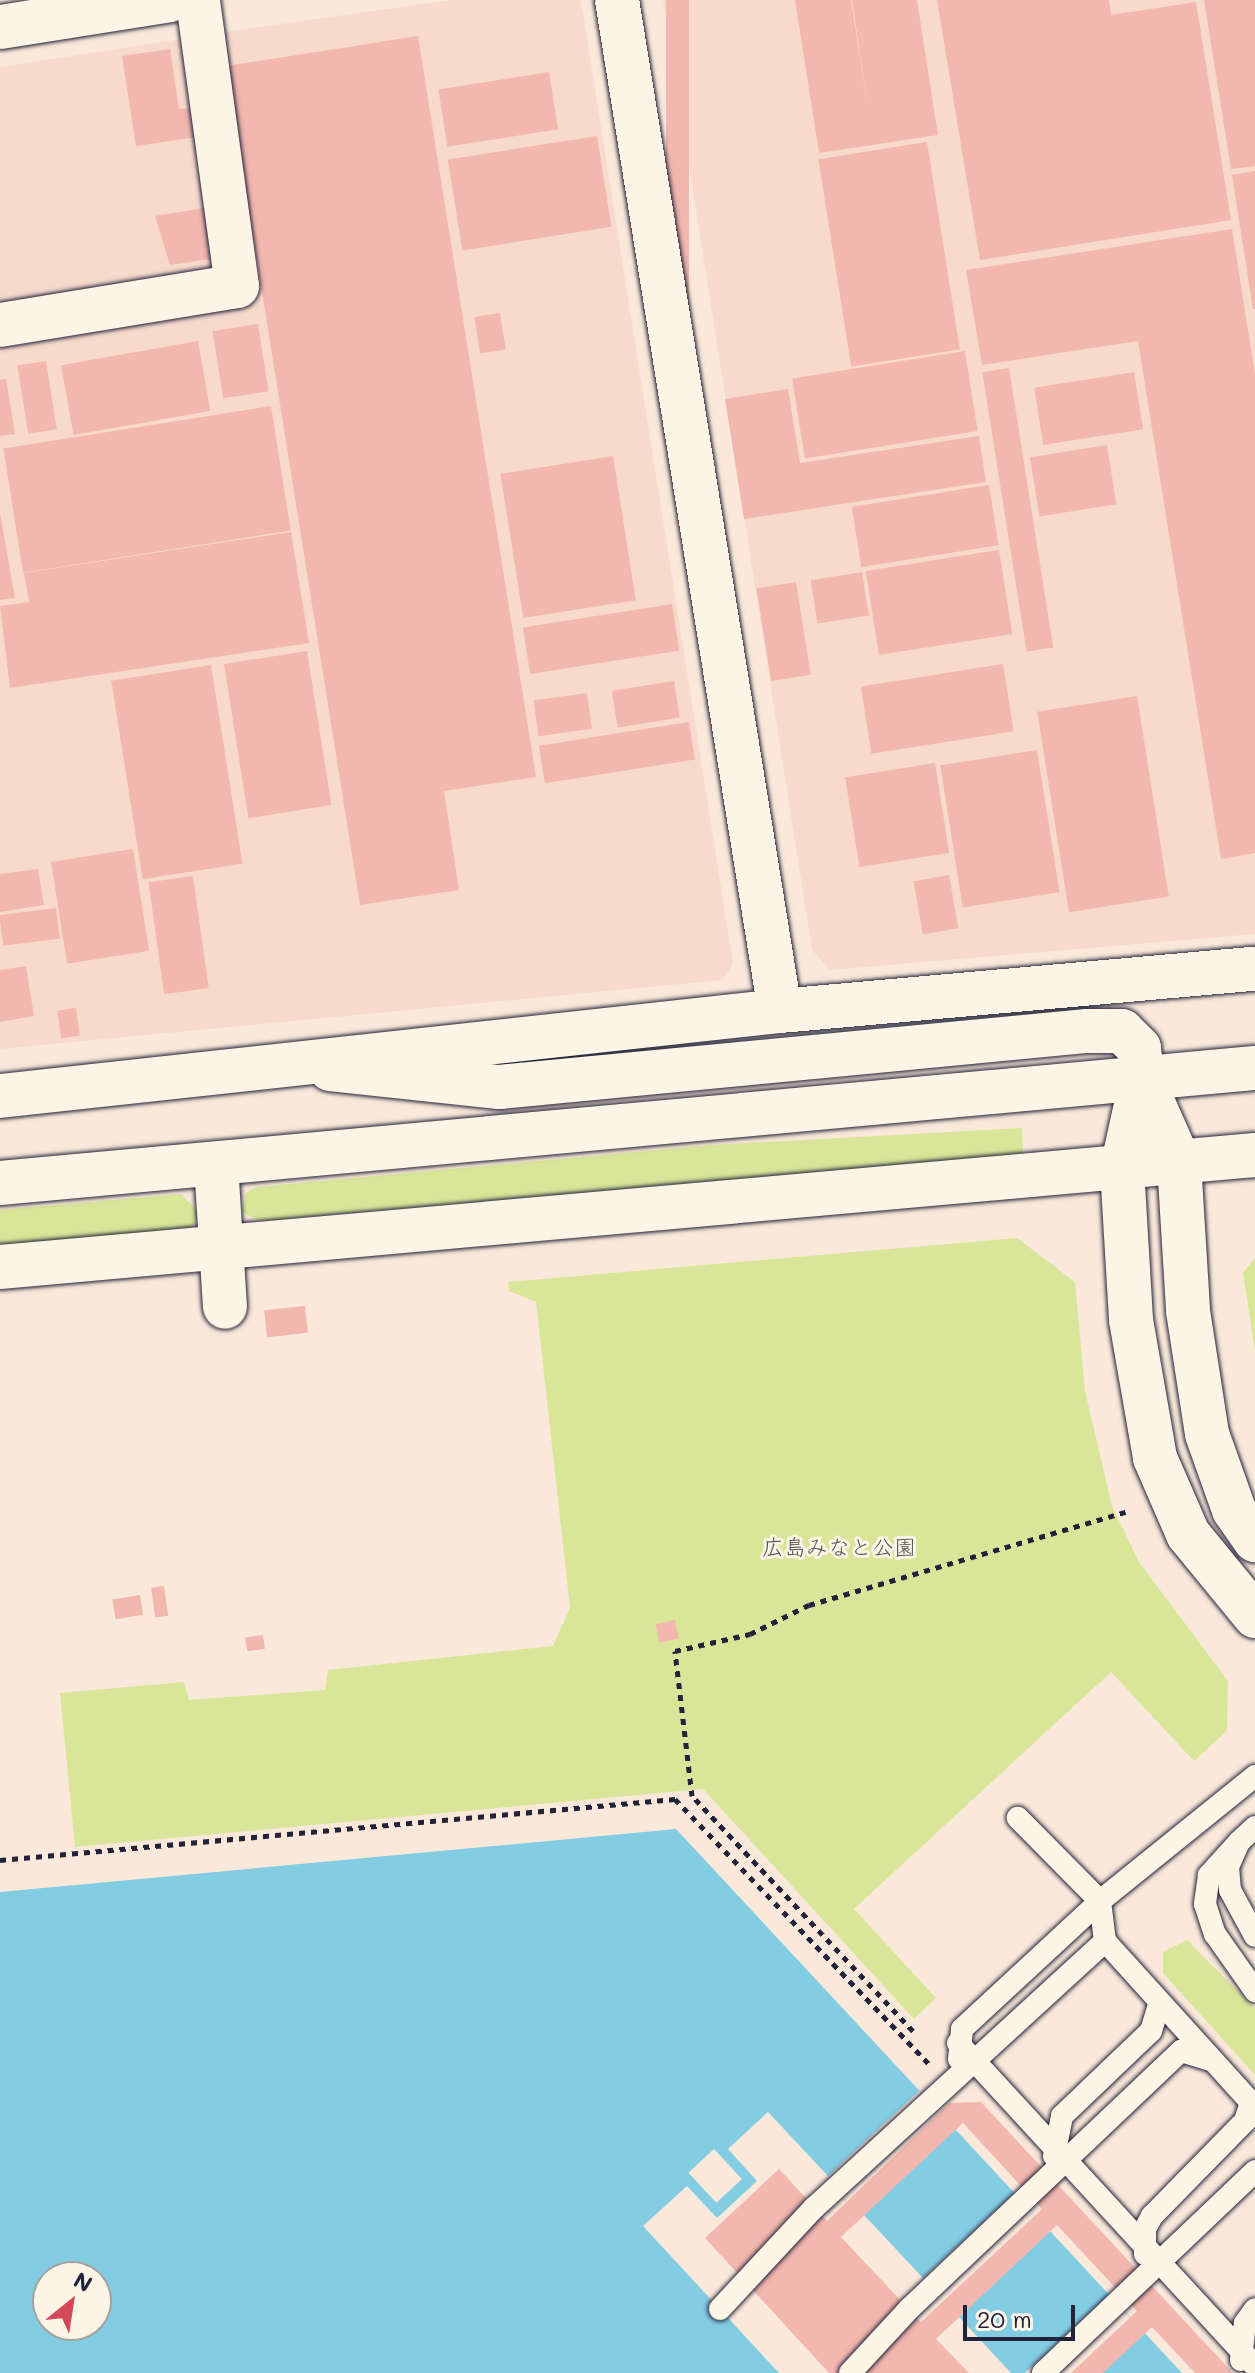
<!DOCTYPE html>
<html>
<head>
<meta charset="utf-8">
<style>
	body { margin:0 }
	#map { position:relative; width:1255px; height:2373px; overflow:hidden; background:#fae9da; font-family:Mali,"Klee One",sans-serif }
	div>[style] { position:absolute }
	.built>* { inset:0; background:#f8dacd }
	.green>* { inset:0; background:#d9e699 }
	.water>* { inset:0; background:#83cde3 }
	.pier>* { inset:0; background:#fae9da; transform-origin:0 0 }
	.building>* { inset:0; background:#f2b7ae; transform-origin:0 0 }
	.path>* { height:5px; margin-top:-2.5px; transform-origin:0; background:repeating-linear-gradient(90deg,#22223b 0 6px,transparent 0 12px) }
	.roads { filter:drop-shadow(0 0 2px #22223b) drop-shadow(0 0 2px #22223b) }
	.service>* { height:22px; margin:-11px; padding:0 11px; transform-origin:11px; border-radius:11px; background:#fcf5e5 }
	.minor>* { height:44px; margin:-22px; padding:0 22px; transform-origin:22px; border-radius:22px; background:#fcf5e5 }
	.tertiary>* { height:44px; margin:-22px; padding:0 22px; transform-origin:22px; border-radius:22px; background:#fcf5e5 }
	span { translate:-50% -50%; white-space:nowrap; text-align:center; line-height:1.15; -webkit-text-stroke:6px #fcf5e5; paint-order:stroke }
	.park-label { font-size:22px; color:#505352 }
	.north { position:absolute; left:32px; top:2261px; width:80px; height:80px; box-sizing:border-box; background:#fcf5e5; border:2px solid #a5a1a1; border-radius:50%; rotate:30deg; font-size:22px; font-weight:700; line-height:32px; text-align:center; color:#22223b }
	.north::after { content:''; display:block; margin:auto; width:28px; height:36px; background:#d1495b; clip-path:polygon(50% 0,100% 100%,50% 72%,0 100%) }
	.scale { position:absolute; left:963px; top:2305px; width:112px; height:36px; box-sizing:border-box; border:4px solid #22223b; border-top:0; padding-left:10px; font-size:24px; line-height:28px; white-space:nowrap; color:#22223b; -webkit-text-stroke:6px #fcf5e5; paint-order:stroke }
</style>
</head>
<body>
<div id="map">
	<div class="built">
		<div style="clip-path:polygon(451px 0,581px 0,733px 963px,723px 980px,0 1049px,0 339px,254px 298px,217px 33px)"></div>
		<div style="clip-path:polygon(663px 0,1255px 0,1255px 934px,830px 970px,812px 950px)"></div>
		<div style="clip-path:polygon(188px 38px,218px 254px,207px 276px,0 311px,0 67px)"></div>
	</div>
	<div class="green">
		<div style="clip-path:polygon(1022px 1128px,1023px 1154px,260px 1221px,242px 1212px,245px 1193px,257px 1187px,711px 1145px)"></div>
		<div style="clip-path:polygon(181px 1194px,200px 1213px,190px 1231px,0 1247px,0 1210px)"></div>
		<div style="clip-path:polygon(1017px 1238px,1075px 1282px,1085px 1391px,1112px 1506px,1139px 1562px,1228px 1681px,1227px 1731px,1194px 1761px,1111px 1672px,854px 1909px,936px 1998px,914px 2019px,703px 1789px,75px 1847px,60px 1693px,184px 1682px,189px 1700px,325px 1690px,328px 1670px,553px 1646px,570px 1608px,536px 1302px,509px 1291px,508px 1282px)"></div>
		<div style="clip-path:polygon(1255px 1258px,1255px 1351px,1243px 1273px)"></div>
		<div style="clip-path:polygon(1187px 1940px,1255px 2008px,1255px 2075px,1163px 1973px,1163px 1952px)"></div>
	</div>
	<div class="water">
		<div style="clip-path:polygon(evenodd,676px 1829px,1182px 2373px,0 2373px,0 1892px,676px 1829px,48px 2277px,96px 2277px,96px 2325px,48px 2325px,48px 2277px)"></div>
	</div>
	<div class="pier">
		<div style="clip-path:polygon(919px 2091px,955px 2129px,864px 2215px,923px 2278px,1014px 2193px,1050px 2231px,959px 2317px,1011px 2373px,779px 2373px,643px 2226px,687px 2186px,717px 2218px,757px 2181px,728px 2149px,768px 2112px,828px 2176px)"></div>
		<div style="left:714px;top:2149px;width:41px;height:35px;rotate:47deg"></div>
		<div style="clip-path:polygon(1108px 2295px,1145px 2333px,1102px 2373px,1025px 2373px)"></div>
	</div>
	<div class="building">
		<div style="left:666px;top:0;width:23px;height:331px"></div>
		<div style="clip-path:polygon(795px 0,851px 0,869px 116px,852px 0,917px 0,938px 135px,819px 153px)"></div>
		<div style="clip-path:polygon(937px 0,1109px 0,1111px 15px,1196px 2px,1231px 220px,980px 260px)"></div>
		<div style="clip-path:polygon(1204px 0,1255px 0,1255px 166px,1231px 169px)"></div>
		<div style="clip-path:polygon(418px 36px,536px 777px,444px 791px,459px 890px,360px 905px,226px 66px)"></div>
		<div style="clip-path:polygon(170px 49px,179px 109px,193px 108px,197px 137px,136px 146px,122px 56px)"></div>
		<div style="left:549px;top:72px;width:58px;height:112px;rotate:81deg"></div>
		<div style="left:597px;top:136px;width:92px;height:151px;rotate:81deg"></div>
		<div style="left:927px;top:142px;width:210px;height:110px;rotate:81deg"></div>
		<div style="clip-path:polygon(1255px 171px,1255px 309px,1253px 309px,1232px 175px)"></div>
		<div style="clip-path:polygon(210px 207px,218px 258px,170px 265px,155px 216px)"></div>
		<div style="clip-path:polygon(1232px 229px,1255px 374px,1255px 853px,1221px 859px,1138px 341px,982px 365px,966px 270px)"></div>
		<div style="left:500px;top:313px;width:37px;height:26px;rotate:81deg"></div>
		<div style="left:258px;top:324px;width:68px;height:46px;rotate:81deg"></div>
		<div style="left:198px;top:341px;width:71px;height:139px;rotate:80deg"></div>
		<div style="left:965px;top:351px;width:81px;height:175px;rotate:81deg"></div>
		<div style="left:46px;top:361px;width:69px;height:29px;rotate:81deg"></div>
		<div style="left:1009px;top:368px;width:283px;height:27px;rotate:81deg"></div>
		<div style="left:1134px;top:372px;width:58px;height:101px;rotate:81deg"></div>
		<div style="clip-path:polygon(6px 379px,15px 434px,0 436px,0 380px)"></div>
		<div style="clip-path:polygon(788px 389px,800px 463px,979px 436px,986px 482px,744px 519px,725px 399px)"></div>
		<div style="left:271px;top:406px;width:126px;height:271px;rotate:81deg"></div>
		<div style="left:1107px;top:445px;width:60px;height:78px;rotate:81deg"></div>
		<div style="left:613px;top:456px;width:146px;height:114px;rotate:81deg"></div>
		<div style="left:989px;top:485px;width:61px;height:139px;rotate:81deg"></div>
		<div style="clip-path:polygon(0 513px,15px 598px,0 600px)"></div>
		<div style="clip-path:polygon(291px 532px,309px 643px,10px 688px,0 606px,29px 602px,24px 573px)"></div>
		<div style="left:999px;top:550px;width:85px;height:135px;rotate:81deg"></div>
		<div style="left:862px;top:572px;width:44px;height:52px;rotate:81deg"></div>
		<div style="left:796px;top:582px;width:94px;height:40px;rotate:81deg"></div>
		<div style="left:672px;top:604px;width:47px;height:151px;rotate:81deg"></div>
		<div style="left:307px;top:651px;width:156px;height:84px;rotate:81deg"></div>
		<div style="left:1003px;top:664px;width:68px;height:144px;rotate:81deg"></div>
		<div style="left:211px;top:665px;width:201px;height:101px;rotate:81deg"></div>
		<div style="left:674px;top:681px;width:37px;height:63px;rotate:81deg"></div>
		<div style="left:587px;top:693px;width:36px;height:54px;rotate:82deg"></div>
		<div style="left:1137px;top:696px;width:203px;height:101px;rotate:81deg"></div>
		<div style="left:689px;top:722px;width:38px;height:152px;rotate:81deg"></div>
		<div style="left:1037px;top:750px;width:144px;height:98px;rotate:81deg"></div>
		<div style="left:935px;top:763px;width:91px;height:91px;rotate:81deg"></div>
		<div style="left:133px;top:849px;width:103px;height:83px;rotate:81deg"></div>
		<div style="clip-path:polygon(38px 869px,44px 905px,0 912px,0 874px)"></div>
		<div style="left:949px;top:875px;width:54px;height:36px;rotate:80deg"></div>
		<div style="left:193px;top:876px;width:113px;height:45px;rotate:82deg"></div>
		<div style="left:56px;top:908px;width:31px;height:57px;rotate:83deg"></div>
		<div style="clip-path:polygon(26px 966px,34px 1016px,0 1022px,0 970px)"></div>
		<div style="left:76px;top:1008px;width:28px;height:19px;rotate:82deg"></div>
		<div style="left:305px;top:1306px;width:27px;height:41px;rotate:84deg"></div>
		<div style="left:164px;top:1586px;width:30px;height:13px;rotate:82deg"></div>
		<div style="left:140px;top:1595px;width:20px;height:28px;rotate:81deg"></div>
		<div style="left:675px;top:1620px;width:19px;height:20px;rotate:78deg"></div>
		<div style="left:263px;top:1635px;width:14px;height:18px;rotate:82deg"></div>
		<div style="clip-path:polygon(evenodd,981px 2102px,1233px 2373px,1195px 2373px,1152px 2327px,1103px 2373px,1071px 2373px,1137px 2311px,1057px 2225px,936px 2339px,969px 2373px,829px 2373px,705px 2238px,779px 2169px,827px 2221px,949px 2103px,981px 2102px,963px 2123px,1042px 2209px,921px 2322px,841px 2237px,963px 2123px)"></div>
	</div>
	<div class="path">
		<div style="left:0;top:1860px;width:678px;rotate:-5.16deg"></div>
		<div style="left:675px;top:1799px;width:366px;rotate:46.2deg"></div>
		<div style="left:913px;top:2031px;width:323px;rotate:-133.2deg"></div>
		<div style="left:692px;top:1796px;width:146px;rotate:-96.7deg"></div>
		<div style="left:675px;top:1651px;width:77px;rotate:-12.8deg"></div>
		<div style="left:750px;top:1634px;width:66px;rotate:-26.2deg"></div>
		<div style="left:809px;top:1605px;width:330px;rotate:-16.4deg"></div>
	</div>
	<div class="roads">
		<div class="service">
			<div style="left:1255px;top:1776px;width:199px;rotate:141.1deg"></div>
			<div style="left:1100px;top:1901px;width:40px;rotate:82.9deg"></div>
			<div style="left:1105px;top:1941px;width:224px;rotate:47.9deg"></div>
			<div style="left:1255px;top:1827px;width:22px;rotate:137deg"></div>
			<div style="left:1239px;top:1842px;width:27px;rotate:114deg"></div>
			<div style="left:1228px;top:1867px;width:23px;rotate:85deg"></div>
			<div style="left:1230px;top:1890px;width:52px;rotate:61.5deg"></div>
			<div style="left:1239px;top:1842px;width:45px;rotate:132.3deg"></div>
			<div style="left:1209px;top:1875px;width:29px;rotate:98deg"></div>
			<div style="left:1205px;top:1904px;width:32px;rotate:72deg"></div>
			<div style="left:1215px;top:1934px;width:70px;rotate:54.9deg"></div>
			<div style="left:958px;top:2043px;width:439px;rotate:47.4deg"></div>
			<div style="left:959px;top:2059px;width:30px;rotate:-84deg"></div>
			<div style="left:962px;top:2029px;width:188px;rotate:-42.8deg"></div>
			<div style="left:1100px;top:1901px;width:117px;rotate:-134.7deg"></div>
			<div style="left:1054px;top:2156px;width:41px;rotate:-78.7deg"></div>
			<div style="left:1062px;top:2116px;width:123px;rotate:-43.7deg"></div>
			<div style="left:1151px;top:2031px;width:27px;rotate:-73deg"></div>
			<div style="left:1145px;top:2254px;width:25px;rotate:-90deg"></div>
			<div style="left:1145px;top:2229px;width:15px;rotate:-62deg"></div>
			<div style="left:1152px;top:2216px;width:133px;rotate:-45.6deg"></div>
			<div style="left:1245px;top:2121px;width:20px;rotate:-72deg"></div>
			<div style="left:720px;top:2309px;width:138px;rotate:-47.1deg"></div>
			<div style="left:814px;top:2208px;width:395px;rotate:-42.5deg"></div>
			<div style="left:1241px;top:2360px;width:37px;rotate:-84deg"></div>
			<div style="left:1245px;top:2323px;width:17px;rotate:-54deg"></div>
			<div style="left:850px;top:2373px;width:87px;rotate:-47.3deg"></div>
			<div style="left:909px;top:2309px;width:375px;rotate:-43.5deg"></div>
			<div style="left:1181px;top:2051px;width:31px;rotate:17deg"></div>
			<div style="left:1043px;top:2373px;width:293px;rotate:-43.6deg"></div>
		</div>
		<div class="minor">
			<div style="left:0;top:325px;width:240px;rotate:-9.3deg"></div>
			<div style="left:237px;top:286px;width:289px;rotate:-97.8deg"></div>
			<div style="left:330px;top:1069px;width:170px;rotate:6.1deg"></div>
			<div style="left:499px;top:1087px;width:591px;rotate:-5.44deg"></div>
			<div style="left:1087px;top:1031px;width:35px"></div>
			<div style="left:1122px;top:1031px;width:24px;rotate:45deg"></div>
			<div style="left:1139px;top:1048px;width:30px;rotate:84deg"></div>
			<div style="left:216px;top:1164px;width:143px;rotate:86.4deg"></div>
		</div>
		<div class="tertiary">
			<div style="left:617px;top:0;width:1024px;rotate:80.84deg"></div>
			<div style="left:0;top:27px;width:172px;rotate:-9deg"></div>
			<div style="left:1142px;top:1078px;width:92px;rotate:102.5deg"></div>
			<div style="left:1122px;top:1168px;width:152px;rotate:86.6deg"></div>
			<div style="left:1131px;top:1320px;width:140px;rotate:80.1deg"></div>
			<div style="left:1155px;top:1458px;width:83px;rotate:66.5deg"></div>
			<div style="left:1188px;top:1534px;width:106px;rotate:50.7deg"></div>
			<div style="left:1142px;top:1078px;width:92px;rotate:66.2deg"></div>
			<div style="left:1179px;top:1162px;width:149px;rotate:86.5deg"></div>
			<div style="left:1188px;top:1311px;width:124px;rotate:81.2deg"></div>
			<div style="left:1207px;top:1434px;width:81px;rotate:70.4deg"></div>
			<div style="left:1234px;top:1510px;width:37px;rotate:55deg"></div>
			<div style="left:0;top:1096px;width:785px;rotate:-6.22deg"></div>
			<div style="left:780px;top:1011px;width:477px;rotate:-5.1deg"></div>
			<div style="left:0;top:1183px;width:1260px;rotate:-5.24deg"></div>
			<div style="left:0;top:1267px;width:1260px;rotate:-5.1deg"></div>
		</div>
	</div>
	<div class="park-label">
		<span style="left:839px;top:1547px">広島みなと公園</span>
	</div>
	<div class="north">N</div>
	<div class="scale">20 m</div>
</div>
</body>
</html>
